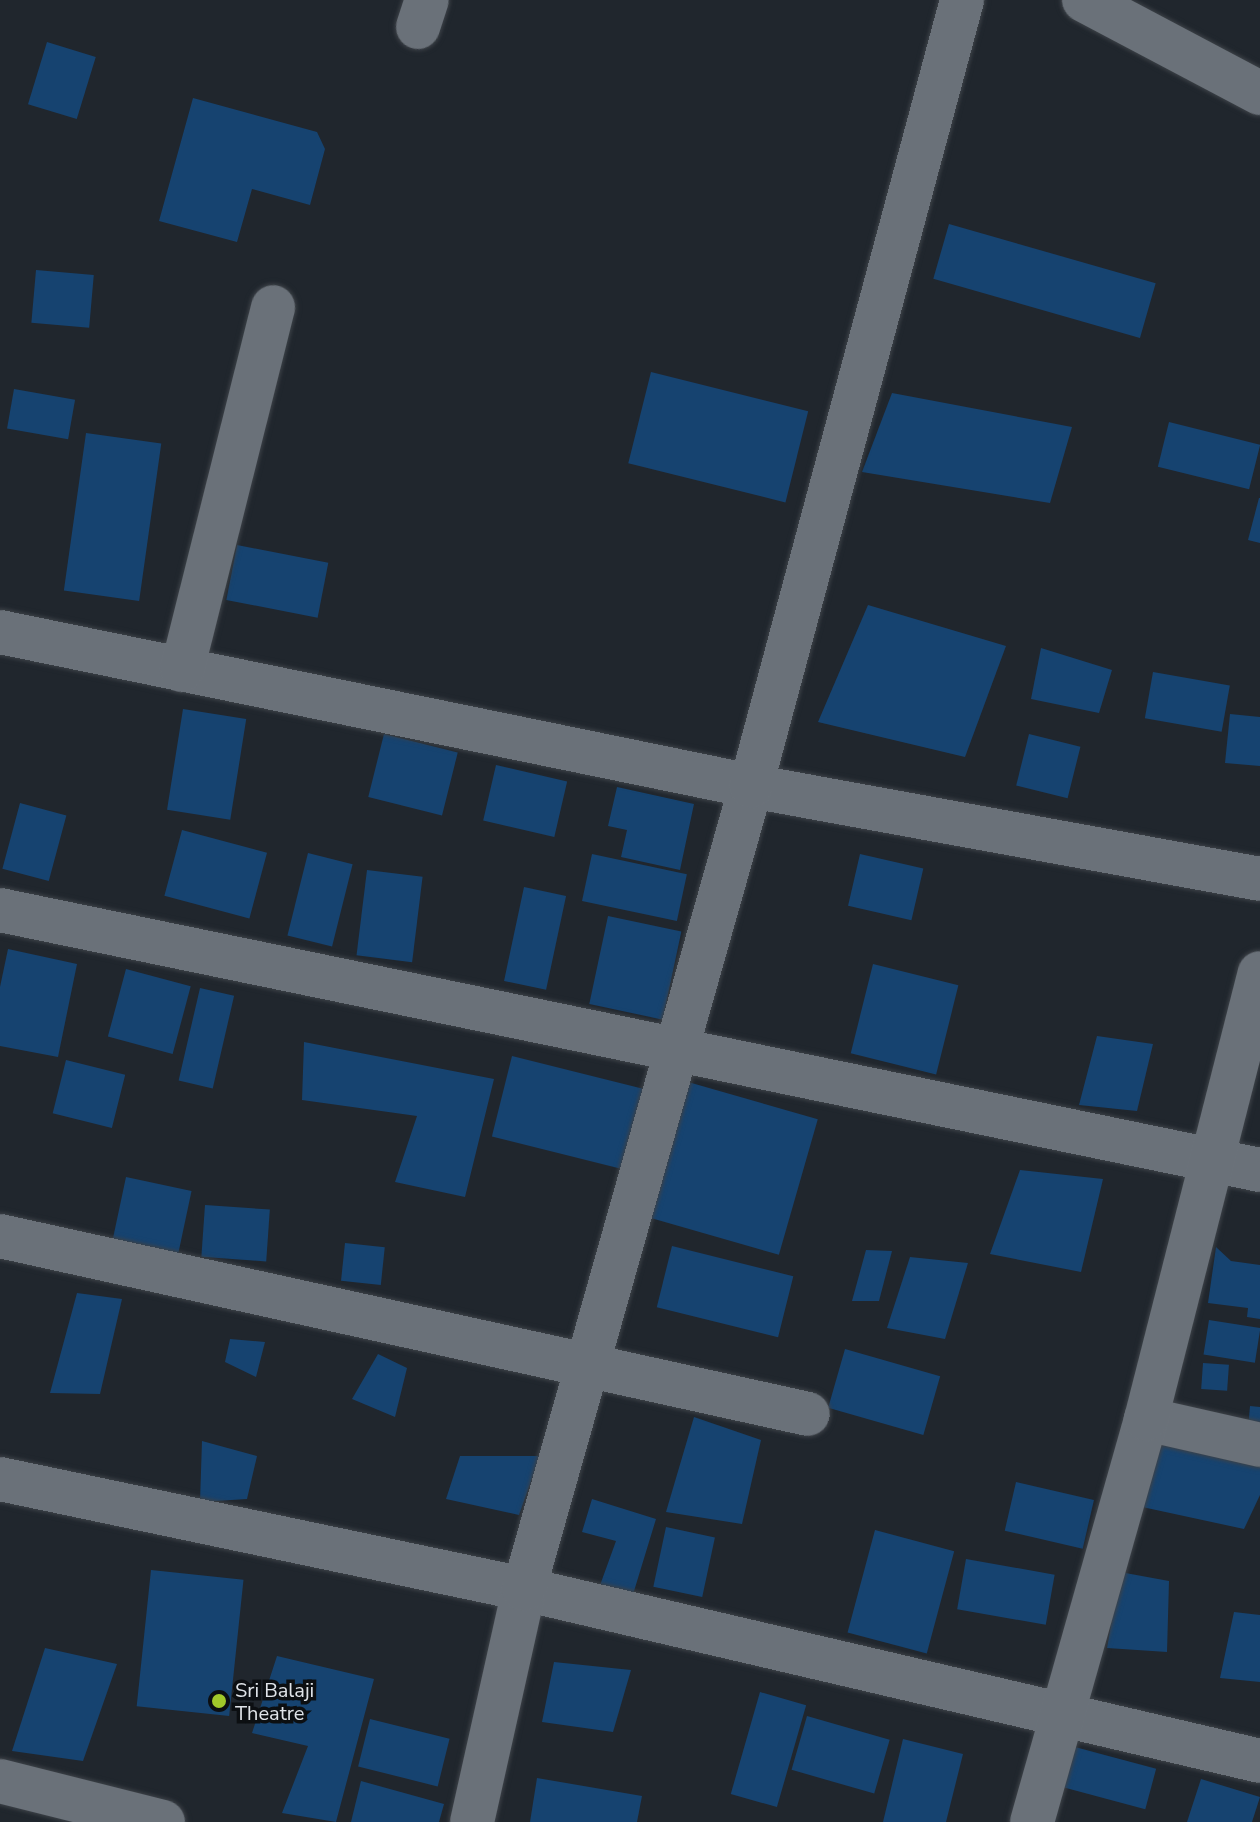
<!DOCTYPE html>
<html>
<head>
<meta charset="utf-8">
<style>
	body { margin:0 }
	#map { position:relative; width:1260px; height:1822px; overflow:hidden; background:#20262d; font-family:"Nunito Sans",sans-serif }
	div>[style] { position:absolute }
	.building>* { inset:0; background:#164370; transform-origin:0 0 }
	.roads { filter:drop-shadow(0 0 2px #3d4248) drop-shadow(0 0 2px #3d4248) }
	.minor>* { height:44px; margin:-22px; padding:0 22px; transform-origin:22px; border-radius:22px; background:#6a7179 }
	.dots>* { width:22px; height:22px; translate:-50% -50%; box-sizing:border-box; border:4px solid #0c0f12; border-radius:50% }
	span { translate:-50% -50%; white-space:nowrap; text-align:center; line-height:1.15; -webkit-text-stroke:7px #0c0f12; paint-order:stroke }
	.poi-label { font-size:20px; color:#e0e4e9 }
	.left { translate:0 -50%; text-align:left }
</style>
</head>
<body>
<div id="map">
	<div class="building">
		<div style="left:47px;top:42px;width:51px;height:65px;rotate:17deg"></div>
		<div style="clip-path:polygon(193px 98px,317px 132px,325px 149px,310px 205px,252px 189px,237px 242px,159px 221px)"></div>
		<div style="left:949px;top:224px;width:215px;height:57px;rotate:16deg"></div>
		<div style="left:36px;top:270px;width:58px;height:53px;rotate:5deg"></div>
		<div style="left:651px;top:372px;width:162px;height:94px;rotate:14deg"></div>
		<div style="left:14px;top:389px;width:62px;height:40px;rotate:10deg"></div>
		<div style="clip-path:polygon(892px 393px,1072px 427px,1050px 503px,862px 472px)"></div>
		<div style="left:1169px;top:422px;width:94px;height:46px;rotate:14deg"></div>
		<div style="left:86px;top:433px;width:76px;height:159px;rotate:8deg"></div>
		<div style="clip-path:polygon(1259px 498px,1260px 498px,1260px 543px,1248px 540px)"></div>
		<div style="left:237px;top:545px;width:93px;height:56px;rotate:11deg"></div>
		<div style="clip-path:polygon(868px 605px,1006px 646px,965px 757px,818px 722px)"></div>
		<div style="clip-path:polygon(1041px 648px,1112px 670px,1099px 713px,1031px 699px)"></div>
		<div style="left:1153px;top:672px;width:78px;height:47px;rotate:10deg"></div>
		<div style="left:183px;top:709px;width:64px;height:102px;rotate:9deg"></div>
		<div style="clip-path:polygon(1230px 714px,1260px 717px,1260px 766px,1225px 763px)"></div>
		<div style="left:384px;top:734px;width:76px;height:65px;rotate:14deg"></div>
		<div style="left:1029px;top:734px;width:53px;height:53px;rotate:14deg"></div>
		<div style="left:496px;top:765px;width:73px;height:57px;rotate:13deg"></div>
		<div style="clip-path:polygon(617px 787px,694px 804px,680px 870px,621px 857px,627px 830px,608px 826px)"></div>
		<div style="left:20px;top:803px;width:48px;height:68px;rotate:15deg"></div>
		<div style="left:182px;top:830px;width:88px;height:68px;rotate:15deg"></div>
		<div style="left:308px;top:853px;width:46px;height:85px;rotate:14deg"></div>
		<div style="left:592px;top:854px;width:97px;height:48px;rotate:12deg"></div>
		<div style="left:860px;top:854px;width:65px;height:53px;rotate:13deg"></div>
		<div style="left:367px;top:870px;width:56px;height:86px;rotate:7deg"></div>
		<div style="left:524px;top:887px;width:43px;height:96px;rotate:12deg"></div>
		<div style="left:608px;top:916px;width:75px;height:90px;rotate:12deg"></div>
		<div style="clip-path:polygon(8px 949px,77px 964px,58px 1057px,0 1046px,0 987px)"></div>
		<div style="left:873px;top:964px;width:88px;height:92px;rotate:14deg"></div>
		<div style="left:126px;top:969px;width:67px;height:70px;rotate:15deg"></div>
		<div style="left:200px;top:988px;width:35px;height:95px;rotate:13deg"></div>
		<div style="clip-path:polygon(1097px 1036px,1153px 1044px,1137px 1111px,1079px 1105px)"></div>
		<div style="clip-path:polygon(304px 1042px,494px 1079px,465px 1197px,395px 1182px,417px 1116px,302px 1100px)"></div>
		<div style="left:512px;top:1056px;width:137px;height:83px;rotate:14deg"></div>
		<div style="left:66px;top:1060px;width:61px;height:55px;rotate:14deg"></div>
		<div style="left:688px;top:1082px;width:135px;height:141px;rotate:16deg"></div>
		<div style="clip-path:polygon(1020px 1170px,1103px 1179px,1081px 1272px,990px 1254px)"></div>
		<div style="left:126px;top:1177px;width:67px;height:71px;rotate:12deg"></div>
		<div style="left:205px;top:1205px;width:65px;height:52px;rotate:4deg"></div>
		<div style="left:345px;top:1243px;width:40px;height:38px;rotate:6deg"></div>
		<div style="left:672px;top:1246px;width:125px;height:63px;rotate:14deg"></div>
		<div style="clip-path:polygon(1216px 1247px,1231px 1261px,1260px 1265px,1260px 1319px,1247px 1317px,1248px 1308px,1208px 1303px)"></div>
		<div style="clip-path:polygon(866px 1250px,892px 1251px,879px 1301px,852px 1301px)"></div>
		<div style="clip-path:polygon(910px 1257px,968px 1263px,945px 1339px,887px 1328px)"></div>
		<div style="clip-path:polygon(77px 1293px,122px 1299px,100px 1394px,50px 1393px)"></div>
		<div style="left:1209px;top:1320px;width:52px;height:35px;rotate:9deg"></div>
		<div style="clip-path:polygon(230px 1339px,265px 1342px,256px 1377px,225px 1362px)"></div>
		<div style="left:845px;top:1349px;width:99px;height:61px;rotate:16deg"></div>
		<div style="clip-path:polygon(378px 1354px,407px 1368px,395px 1417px,352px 1399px)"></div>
		<div style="left:1203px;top:1363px;width:26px;height:26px;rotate:4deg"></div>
		<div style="clip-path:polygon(1250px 1406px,1260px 1407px,1260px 1429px,1248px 1429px)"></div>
		<div style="clip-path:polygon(694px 1417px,761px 1440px,742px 1524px,666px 1512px)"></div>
		<div style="clip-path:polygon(1161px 1438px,1260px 1460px,1260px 1495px,1244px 1529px,1133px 1505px)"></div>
		<div style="clip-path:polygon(202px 1441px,257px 1456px,247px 1499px,200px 1502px)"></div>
		<div style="clip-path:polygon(460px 1456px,540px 1456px,519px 1515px,446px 1499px)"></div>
		<div style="left:1016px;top:1482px;width:80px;height:50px;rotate:13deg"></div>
		<div style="clip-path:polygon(592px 1499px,656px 1519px,631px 1601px,599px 1588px,616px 1541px,582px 1532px)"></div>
		<div style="left:666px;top:1527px;width:50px;height:61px;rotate:12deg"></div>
		<div style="left:875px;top:1530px;width:82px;height:106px;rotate:15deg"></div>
		<div style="left:966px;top:1559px;width:90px;height:51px;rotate:10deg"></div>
		<div style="left:151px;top:1570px;width:93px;height:137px;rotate:6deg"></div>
		<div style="clip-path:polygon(1120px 1572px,1169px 1581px,1167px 1652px,1107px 1648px)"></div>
		<div style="clip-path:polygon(1234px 1612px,1260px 1615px,1260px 1682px,1220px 1678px)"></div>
		<div style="clip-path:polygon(45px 1648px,117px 1664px,83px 1761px,12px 1751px)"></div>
		<div style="clip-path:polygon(277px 1656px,374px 1679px,336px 1822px,282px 1813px,308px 1746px,252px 1733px)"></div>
		<div style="clip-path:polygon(554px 1662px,631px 1670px,613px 1732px,542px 1722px)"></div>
		<div style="left:760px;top:1692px;width:48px;height:106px;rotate:16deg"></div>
		<div style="left:807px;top:1716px;width:86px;height:56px;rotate:16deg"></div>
		<div style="left:370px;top:1719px;width:82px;height:49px;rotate:14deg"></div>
		<div style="clip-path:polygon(903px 1739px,963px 1754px,946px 1822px,883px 1822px)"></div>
		<div style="left:1075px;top:1747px;width:84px;height:42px;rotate:15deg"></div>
		<div style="clip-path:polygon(537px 1778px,642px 1796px,637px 1822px,530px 1822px)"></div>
		<div style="clip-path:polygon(1201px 1779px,1260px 1797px,1252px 1822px,1187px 1822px)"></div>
		<div style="clip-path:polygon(361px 1781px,444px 1804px,439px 1822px,351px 1822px)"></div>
	</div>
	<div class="roads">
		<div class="minor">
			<div style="left:1084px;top:0;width:199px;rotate:27.9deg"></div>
			<div style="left:418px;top:27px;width:28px;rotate:-72deg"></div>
			<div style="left:0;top:632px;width:767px;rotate:11.59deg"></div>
			<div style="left:751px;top:786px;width:517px;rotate:10.35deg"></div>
			<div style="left:182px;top:670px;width:374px;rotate:-75.9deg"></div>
			<div style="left:0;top:910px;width:1287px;rotate:11.66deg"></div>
			<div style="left:0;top:1236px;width:827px;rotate:12.42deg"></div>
			<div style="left:1146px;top:1419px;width:117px;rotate:12.8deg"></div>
			<div style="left:0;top:1479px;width:535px;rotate:11.86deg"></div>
			<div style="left:524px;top:1589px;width:756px;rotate:13.15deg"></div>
			<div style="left:0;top:1781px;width:168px;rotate:14.1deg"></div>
			<div style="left:472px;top:1822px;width:239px;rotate:-77.4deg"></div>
			<div style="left:524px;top:1589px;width:834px;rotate:-74.21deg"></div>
			<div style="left:751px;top:786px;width:814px;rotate:-74.97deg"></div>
			<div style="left:1032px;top:1822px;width:419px;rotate:-74.2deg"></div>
			<div style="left:1146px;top:1419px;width:460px;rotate:-75.7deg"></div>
		</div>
	</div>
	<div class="dots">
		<div style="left:219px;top:1701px;background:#a1c92a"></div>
	</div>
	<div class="poi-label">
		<span class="left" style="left:235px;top:1702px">Sri Balaji<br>Theatre</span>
	</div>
</div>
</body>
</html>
